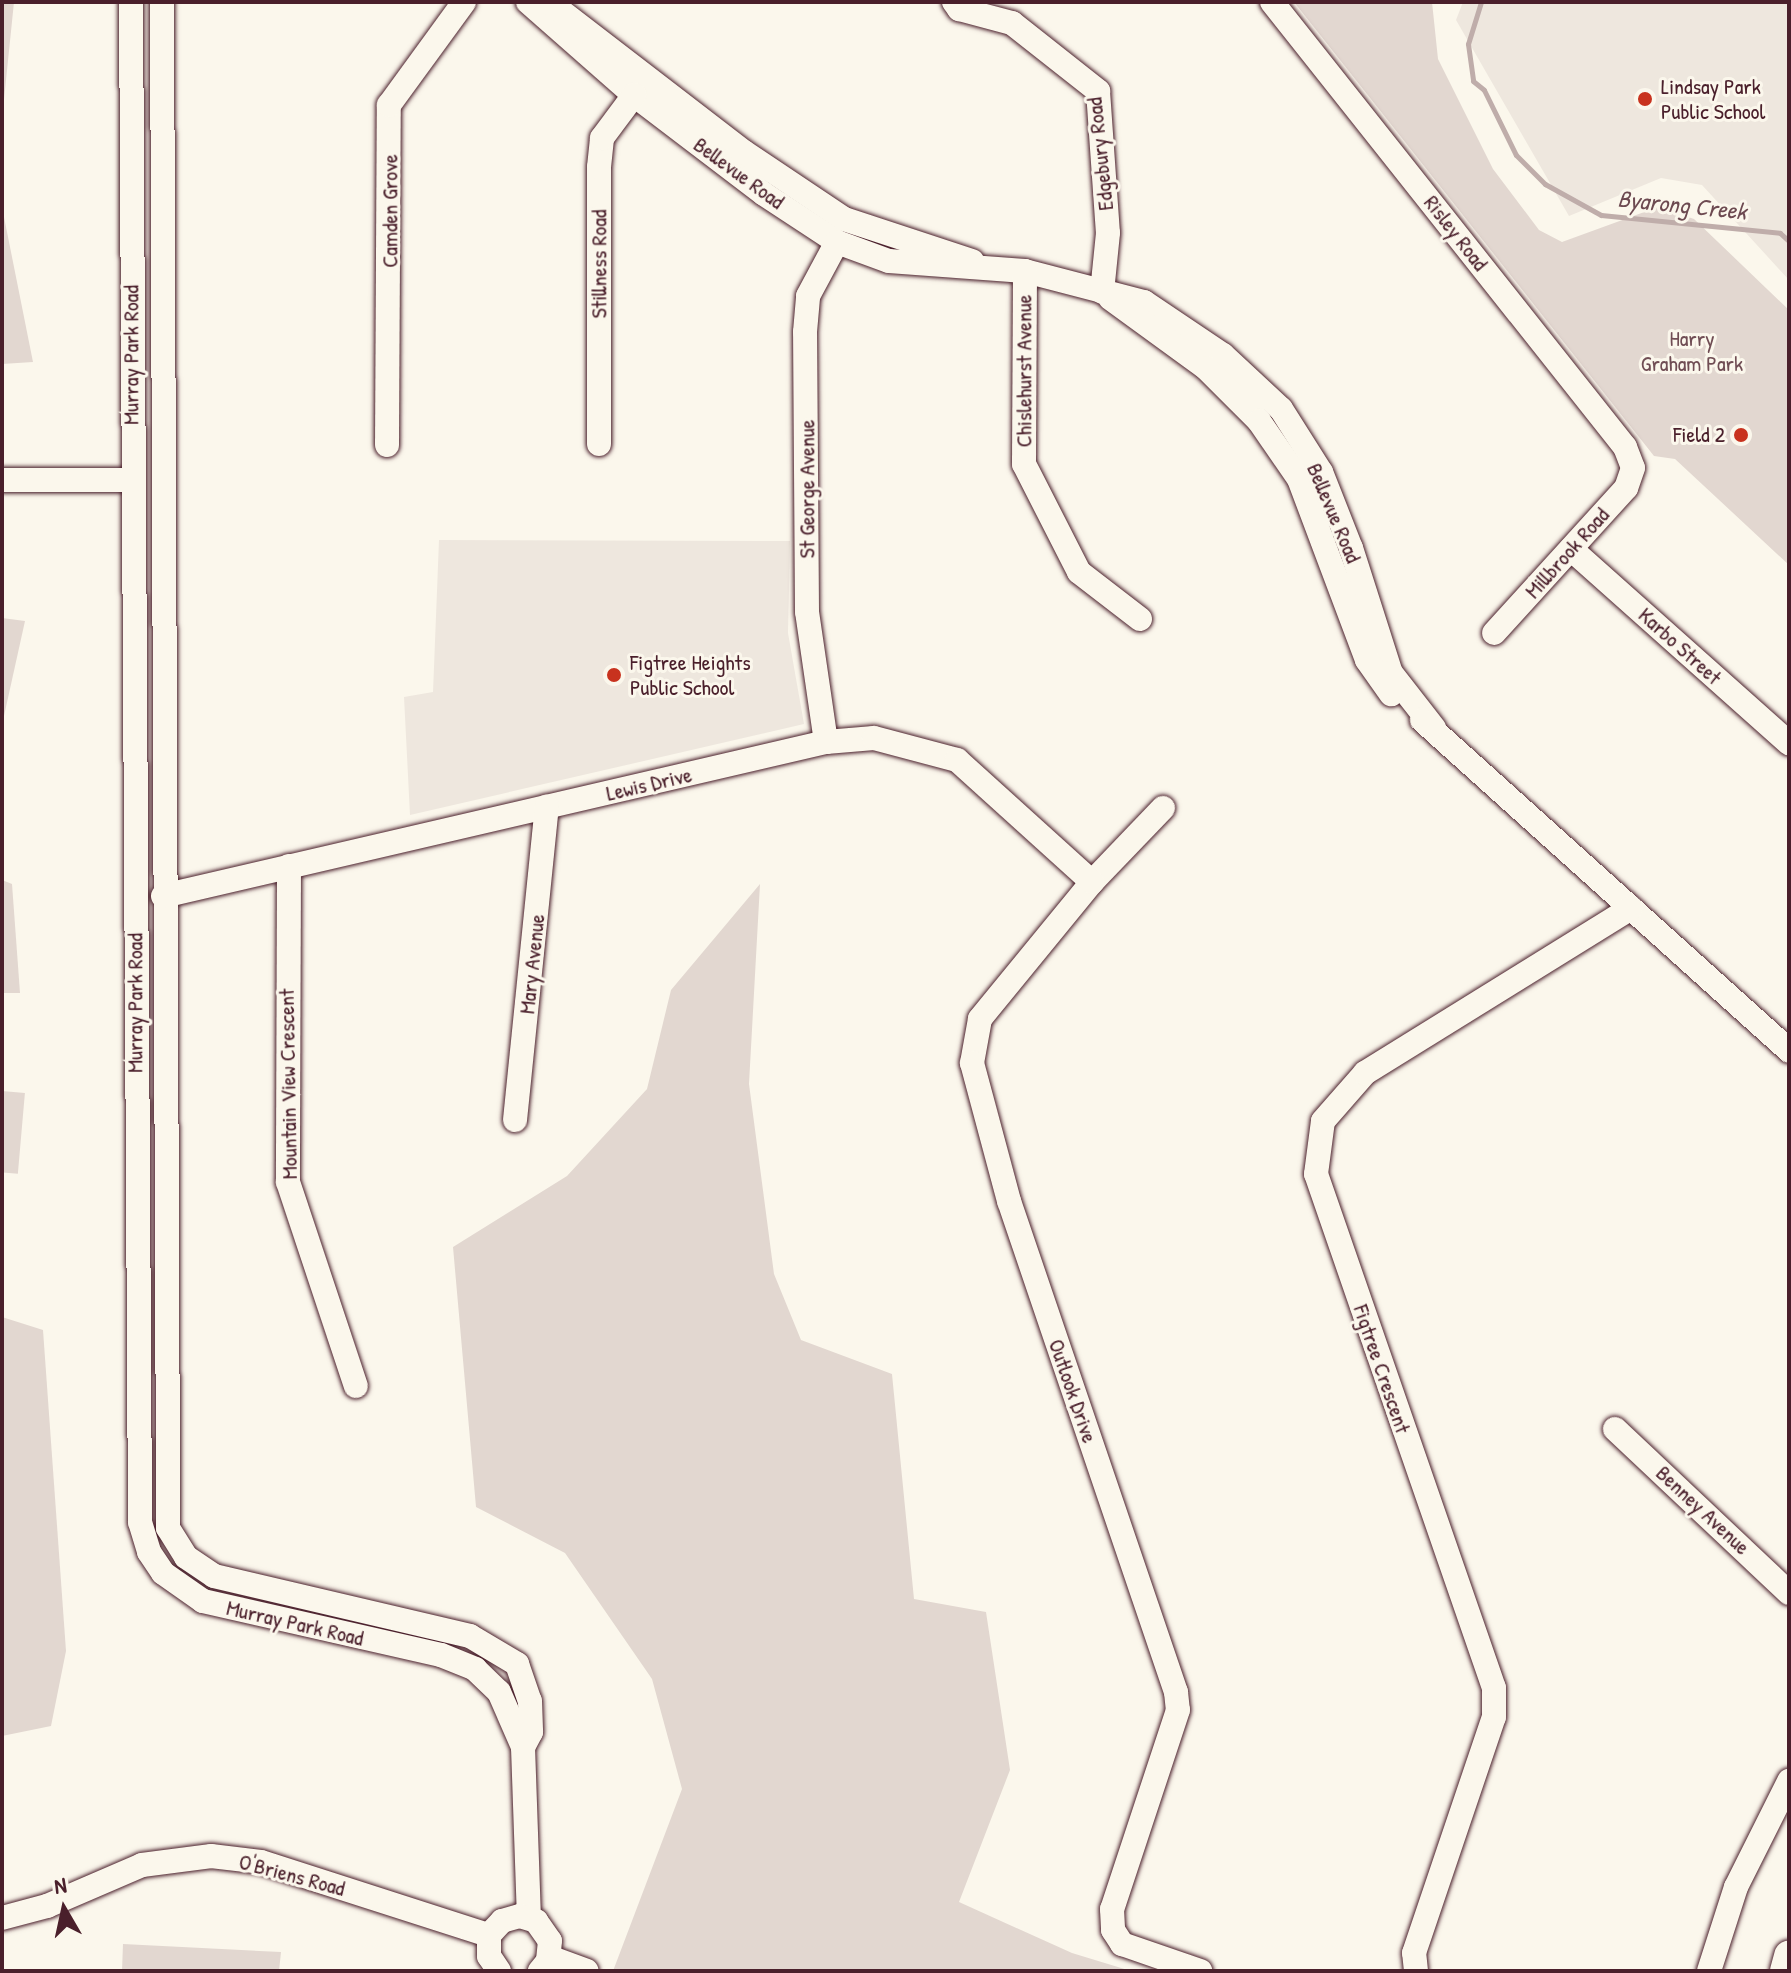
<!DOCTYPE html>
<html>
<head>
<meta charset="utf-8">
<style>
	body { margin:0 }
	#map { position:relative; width:1791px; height:1973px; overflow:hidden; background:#fbf7ec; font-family:"Patrick Hand",sans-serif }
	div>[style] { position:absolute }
	.built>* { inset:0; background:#eee7de }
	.green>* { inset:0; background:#e2d7d0; transform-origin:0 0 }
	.stream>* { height:5px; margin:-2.5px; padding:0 2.5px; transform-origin:2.5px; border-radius:2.5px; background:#bfadaa }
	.roads { filter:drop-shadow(0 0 2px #4a1f2b) drop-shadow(0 0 2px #4a1f2b) }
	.minor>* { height:24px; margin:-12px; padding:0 12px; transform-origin:12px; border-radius:12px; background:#fbf7ec }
	.major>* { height:30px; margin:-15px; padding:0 15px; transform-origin:15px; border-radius:15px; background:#fbf7ec }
	.dots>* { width:22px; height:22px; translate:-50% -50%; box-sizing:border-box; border:4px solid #fbf7ec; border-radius:50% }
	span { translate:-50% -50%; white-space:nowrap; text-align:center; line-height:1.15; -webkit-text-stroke:6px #fbf7ec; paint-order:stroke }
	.poi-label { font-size:22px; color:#4a1f2b }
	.left { translate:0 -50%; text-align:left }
	.right { translate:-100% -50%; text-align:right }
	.street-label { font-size:22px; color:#4a1f2b }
	.park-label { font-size:22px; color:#704d54 }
	.water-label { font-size:24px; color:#6d4a51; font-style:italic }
	.frame { position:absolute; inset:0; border:4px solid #4a1f2b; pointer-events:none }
	.north { position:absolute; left:24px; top:1869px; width:80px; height:80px; -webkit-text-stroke:6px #fbf7ec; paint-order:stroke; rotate:351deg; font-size:22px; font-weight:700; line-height:32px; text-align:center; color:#4a1f2b }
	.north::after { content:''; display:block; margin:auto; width:28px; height:36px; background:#4a1f2b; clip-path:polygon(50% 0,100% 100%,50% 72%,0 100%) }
</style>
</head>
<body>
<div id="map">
	<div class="built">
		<div style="clip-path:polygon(1463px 2px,1789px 2px,1789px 280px,1702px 185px,1661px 178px,1569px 216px,1456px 20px)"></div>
		<div style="clip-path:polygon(439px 540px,790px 541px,788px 633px,804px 724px,410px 815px,404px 697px,433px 692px)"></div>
	</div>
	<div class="green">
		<div style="clip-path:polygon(2px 2px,14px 2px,2px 119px)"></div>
		<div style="clip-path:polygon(1294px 2px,1432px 2px,1438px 59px,1493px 169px,1539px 230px,1562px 242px,1658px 207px,1694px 219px,1789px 310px,1789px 565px,1675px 459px,1654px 456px)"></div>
		<div style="clip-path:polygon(2px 207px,33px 362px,2px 364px)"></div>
		<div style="clip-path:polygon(2px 618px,25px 621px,2px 725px)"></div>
		<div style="clip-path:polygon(2px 880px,12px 884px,20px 993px,2px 993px)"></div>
		<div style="clip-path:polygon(760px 884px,749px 1084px,774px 1274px,801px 1340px,892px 1374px,914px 1599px,986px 1612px,1010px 1770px,959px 1902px,1072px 1953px,1131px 1971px,613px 1971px,682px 1789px,652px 1679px,565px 1553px,476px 1507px,453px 1247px,567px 1176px,647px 1089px,671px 990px)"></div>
		<div style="left:2px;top:1091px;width:23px;height:81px;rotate:5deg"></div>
		<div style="clip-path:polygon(2px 1317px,43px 1330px,66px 1651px,51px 1726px,2px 1736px)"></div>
		<div style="clip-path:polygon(123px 1944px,281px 1952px,279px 1971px,122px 1971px)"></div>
	</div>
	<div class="stream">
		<div style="left:1481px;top:2px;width:44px;rotate:107.2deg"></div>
		<div style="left:1468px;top:44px;width:37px;rotate:82deg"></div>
		<div style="left:1473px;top:81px;width:14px;rotate:39deg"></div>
		<div style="left:1484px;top:90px;width:72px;rotate:63.8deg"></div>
		<div style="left:1516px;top:155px;width:41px;rotate:45deg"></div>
		<div style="left:1545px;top:184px;width:64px;rotate:29deg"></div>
		<div style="left:1601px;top:215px;width:180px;rotate:5.7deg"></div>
		<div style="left:1780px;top:233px;width:12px;rotate:42deg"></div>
	</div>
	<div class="roads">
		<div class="minor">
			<div style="left:131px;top:2px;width:1520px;rotate:89.66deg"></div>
			<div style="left:140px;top:1522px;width:31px;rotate:73deg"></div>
			<div style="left:149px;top:1552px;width:25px;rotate:56deg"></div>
			<div style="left:163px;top:1573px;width:49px;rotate:35deg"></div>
			<div style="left:203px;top:1601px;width:244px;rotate:12.8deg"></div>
			<div style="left:441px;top:1655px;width:37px;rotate:22deg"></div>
			<div style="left:475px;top:1669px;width:33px;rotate:44deg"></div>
			<div style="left:499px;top:1692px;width:60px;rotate:66.4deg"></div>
			<div style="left:162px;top:2px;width:1526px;rotate:89.77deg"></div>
			<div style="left:168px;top:1528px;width:34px;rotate:58deg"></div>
			<div style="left:186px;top:1557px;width:34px;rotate:34deg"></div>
			<div style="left:214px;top:1576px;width:263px;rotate:13.2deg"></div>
			<div style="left:470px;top:1636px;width:55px;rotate:30.8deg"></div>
			<div style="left:517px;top:1664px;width:39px;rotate:71deg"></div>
			<div style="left:530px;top:1701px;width:31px;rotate:88deg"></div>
			<div style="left:531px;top:1732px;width:17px;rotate:118deg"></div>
			<div style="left:523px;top:1747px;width:170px;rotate:88deg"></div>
			<div style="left:528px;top:2px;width:141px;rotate:41.3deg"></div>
			<div style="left:634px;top:95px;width:163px;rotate:37.3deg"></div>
			<div style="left:764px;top:194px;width:87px;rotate:33.3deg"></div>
			<div style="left:837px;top:242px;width:55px;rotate:20.1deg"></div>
			<div style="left:889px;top:261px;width:136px;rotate:4.2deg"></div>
			<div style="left:1025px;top:271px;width:123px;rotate:14.6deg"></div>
			<div style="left:1144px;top:302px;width:95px;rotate:33.9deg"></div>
			<div style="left:1223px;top:355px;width:79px;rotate:43deg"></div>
			<div style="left:1281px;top:409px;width:75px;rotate:57.6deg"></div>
			<div style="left:1321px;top:472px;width:82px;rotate:68.5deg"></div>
			<div style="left:1351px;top:548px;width:131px;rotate:72.3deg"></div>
			<div style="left:1391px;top:673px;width:70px;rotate:52deg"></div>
			<div style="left:549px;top:2px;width:246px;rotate:37.6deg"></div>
			<div style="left:744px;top:152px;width:120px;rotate:33.8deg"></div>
			<div style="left:844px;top:219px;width:135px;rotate:18.2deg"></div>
			<div style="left:954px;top:2px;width:9px;rotate:54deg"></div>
			<div style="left:959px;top:9px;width:55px;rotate:14.8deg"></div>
			<div style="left:1012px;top:23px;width:110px;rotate:38.3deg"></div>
			<div style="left:1098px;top:91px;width:142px;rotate:86deg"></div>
			<div style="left:1108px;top:233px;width:59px;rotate:95.8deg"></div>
			<div style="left:1272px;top:2px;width:568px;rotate:51.58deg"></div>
			<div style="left:1625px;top:447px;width:22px;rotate:69deg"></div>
			<div style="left:1633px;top:468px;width:21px;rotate:109deg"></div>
			<div style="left:1626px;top:488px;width:196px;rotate:132.3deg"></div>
			<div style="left:1025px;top:271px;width:193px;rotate:90.3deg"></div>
			<div style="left:1024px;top:464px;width:121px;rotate:63deg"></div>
			<div style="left:1079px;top:572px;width:77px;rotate:37.6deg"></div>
			<div style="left:1110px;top:298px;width:119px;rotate:36.1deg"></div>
			<div style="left:1206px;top:368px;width:75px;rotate:45deg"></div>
			<div style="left:1259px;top:421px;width:70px;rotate:55.4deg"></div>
			<div style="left:1299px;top:479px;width:193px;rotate:69.4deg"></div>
			<div style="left:1367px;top:660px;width:42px;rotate:54.8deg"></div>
			<div style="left:599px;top:444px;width:277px;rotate:-90deg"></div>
			<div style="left:599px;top:167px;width:29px;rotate:-84deg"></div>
			<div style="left:602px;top:138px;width:54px;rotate:-53.3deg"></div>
			<div style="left:387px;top:445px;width:340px;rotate:-89.7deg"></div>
			<div style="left:389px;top:105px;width:127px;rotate:-53.9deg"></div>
			<div style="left:2px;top:480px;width:130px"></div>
			<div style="left:1571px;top:549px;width:292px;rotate:41.7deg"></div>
			<div style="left:1422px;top:720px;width:494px;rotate:42deg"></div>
			<div style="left:826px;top:742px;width:131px;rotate:-98.3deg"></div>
			<div style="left:807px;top:612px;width:280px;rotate:-90.4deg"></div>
			<div style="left:805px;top:332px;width:36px;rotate:-85deg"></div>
			<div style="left:808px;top:296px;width:61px;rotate:-61.8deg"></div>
			<div style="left:1163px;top:808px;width:103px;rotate:133.8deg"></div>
			<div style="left:1092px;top:882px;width:177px;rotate:129.3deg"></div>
			<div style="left:980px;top:1019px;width:45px;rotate:100.3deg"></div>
			<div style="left:972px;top:1063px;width:143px;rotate:75deg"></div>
			<div style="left:1009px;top:1201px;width:519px;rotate:71.22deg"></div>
			<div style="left:1176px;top:1692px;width:18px;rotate:84deg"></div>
			<div style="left:1178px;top:1710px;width:210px;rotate:108.3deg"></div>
			<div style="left:1112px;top:1909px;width:21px;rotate:87deg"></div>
			<div style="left:1113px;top:1930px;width:17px;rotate:57deg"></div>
			<div style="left:1122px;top:1944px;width:83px;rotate:19.1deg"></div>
			<div style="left:289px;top:866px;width:316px;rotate:90.2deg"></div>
			<div style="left:288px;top:1182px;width:215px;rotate:71.6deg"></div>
			<div style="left:163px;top:896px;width:681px;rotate:-13.08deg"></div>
			<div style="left:826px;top:742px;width:48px;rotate:-4.8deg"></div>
			<div style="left:874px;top:738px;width:86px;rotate:14.8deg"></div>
			<div style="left:957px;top:760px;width:182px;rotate:42.1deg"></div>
			<div style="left:515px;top:1120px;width:315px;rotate:-84.2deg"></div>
			<div style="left:1615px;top:1429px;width:239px;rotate:43.3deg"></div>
			<div style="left:2px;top:1918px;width:47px;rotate:-14.9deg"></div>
			<div style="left:47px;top:1906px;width:103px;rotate:-23.3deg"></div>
			<div style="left:142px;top:1865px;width:70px;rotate:-7.4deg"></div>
			<div style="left:211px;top:1856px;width:50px;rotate:6.8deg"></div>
			<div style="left:261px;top:1862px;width:239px;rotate:17.8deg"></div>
			<div style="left:549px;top:1957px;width:40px;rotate:20.2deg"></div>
			<div style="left:499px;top:1971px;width:18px;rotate:-124deg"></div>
			<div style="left:489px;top:1956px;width:21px;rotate:-90deg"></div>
			<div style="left:489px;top:1935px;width:19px;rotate:-47deg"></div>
			<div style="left:502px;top:1921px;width:19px;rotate:-16deg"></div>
			<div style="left:520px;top:1916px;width:17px;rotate:17deg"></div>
			<div style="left:536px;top:1921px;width:24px;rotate:55deg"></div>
			<div style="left:550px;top:1941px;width:20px;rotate:96deg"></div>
			<div style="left:548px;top:1961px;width:13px;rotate:129deg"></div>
			<div style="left:1416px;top:1971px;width:18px;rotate:-96deg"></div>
			<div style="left:1414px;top:1953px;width:249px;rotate:-71.3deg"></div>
			<div style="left:1494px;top:1717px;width:29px;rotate:-90deg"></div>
			<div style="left:1494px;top:1688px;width:544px;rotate:-109.1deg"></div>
			<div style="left:1316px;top:1174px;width:53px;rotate:-82.5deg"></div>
			<div style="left:1323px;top:1121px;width:64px;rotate:-48.8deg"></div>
			<div style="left:1365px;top:1073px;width:313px;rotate:-31.8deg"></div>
			<div style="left:1709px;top:1971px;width:88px;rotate:-72.2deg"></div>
			<div style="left:1736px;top:1887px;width:119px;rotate:-63.4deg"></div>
		</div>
		<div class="major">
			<div style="left:1785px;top:1971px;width:16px;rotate:-75deg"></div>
		</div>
	</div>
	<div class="dots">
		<div style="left:1645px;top:99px;background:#c8321e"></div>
		<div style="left:1741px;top:435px;background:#c8321e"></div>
		<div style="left:614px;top:675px;background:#c8321e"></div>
	</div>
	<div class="poi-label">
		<span class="left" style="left:1661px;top:99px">Lindsay Park<br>Public School</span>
		<span class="right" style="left:1725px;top:435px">Field 2</span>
		<span class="left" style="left:630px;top:675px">Figtree Heights<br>Public School</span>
	</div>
	<div class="street-label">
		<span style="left:1100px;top:154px;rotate:-96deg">Edgebury Road</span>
		<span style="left:739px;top:173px;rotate:36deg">Bellevue Road</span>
		<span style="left:390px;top:211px;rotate:-90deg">Camden Grove</span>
		<span style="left:1456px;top:233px;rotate:52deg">Risley Road</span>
		<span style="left:599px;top:264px;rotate:-90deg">Stillness Road</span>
		<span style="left:131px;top:355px;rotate:-90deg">Murray Park Road</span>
		<span style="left:1024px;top:371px;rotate:-90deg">Chislehurst Avenue</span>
		<span style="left:807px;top:489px;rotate:-90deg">St George Avenue</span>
		<span style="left:1334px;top:513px;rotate:67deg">Bellevue Road</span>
		<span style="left:1567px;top:553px;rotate:-48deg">Millbrook Road</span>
		<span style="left:1680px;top:646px;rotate:42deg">Karbo Street</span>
		<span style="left:649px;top:784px;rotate:-13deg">Lewis Drive</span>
		<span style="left:532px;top:964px;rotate:-84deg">Mary Avenue</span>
		<span style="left:135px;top:1003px;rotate:-90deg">Murray Park Road</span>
		<span style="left:288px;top:1084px;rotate:-91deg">Mountain View Crescent</span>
		<span style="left:1382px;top:1369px;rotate:71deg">Figtree Crescent</span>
		<span style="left:1073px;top:1391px;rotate:71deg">Outlook Drive</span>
		<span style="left:1703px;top:1510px;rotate:43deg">Benney Avenue</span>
		<span style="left:295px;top:1623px;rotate:13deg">Murray Park Road</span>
		<span style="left:292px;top:1875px;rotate:15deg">O'Briens Road</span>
	</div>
	<div class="park-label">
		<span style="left:1692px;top:351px">Harry<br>Graham Park</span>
	</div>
	<div class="water-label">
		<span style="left:1682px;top:205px;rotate:6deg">Byarong Creek</span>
	</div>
	<div class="frame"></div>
	<div class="north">N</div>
</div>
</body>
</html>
